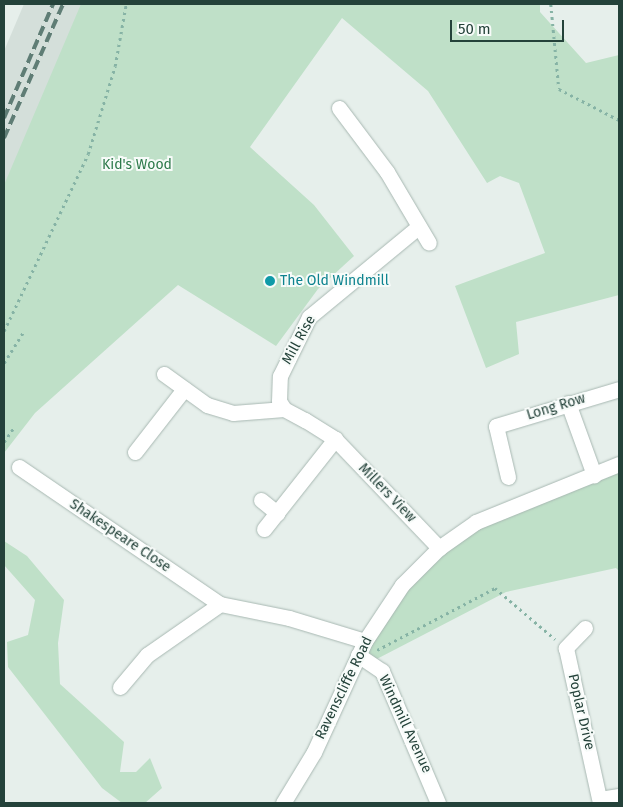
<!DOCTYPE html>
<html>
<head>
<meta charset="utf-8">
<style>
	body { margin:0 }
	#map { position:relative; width:623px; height:807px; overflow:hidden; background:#e6efeb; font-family:"Fira Sans",sans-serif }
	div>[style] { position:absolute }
	.built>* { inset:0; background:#d4dfda }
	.green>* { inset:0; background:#bfe0c8 }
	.path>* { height:2.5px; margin-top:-1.25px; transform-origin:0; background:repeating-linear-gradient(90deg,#86b3a5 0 2.5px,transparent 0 6.5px) }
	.roads { filter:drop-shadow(0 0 1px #a8b8b2) drop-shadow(0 0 1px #a8b8b2) }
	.minor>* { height:15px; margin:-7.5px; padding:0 7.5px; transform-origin:7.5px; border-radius:7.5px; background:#fff }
	.rail>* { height:4px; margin-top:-2px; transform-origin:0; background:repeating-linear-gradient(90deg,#5f7d75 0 10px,transparent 0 15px) }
	.dots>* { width:14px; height:14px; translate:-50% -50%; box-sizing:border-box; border:2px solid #f7fbf9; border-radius:50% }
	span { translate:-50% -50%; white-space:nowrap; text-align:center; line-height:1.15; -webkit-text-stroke:4px #f7fbf9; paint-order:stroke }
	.park-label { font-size:14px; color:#2d7a4b }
	.culture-label { font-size:14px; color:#0d838f }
	.left { translate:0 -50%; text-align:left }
	.street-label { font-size:14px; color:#24423a }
	.frame { position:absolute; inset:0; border:5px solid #24423a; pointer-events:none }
	.scale { position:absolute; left:450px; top:20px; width:114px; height:22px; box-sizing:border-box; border:2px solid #24423a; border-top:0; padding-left:6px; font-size:15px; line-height:18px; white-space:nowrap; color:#24423a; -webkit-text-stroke:4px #f7fbf9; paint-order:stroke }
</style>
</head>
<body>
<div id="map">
	<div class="built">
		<div style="clip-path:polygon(24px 4px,115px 4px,4px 288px,4px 51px)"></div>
	</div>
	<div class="green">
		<div style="clip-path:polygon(81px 4px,540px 4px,540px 12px,586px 63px,619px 55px,619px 295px,516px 322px,519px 354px,486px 368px,455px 286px,545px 253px,519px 183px,500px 176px,487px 183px,428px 91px,342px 18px,250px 147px,314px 205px,354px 256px,318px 289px,276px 346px,178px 285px,35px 413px,4px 453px,4px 185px)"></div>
		<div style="clip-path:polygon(619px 464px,619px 571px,616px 568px,506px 592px,369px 663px,358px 655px,402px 585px,476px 522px)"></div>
		<div style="clip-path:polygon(4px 541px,27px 556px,64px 600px,58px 643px,60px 684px,124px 742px,120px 772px,136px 772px,150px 758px,162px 788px,145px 803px,122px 803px,102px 788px,8px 667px,7px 642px,28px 635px,35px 600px,4px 565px)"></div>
	</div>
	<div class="path">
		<div style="left:551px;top:4px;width:85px;rotate:84.6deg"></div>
		<div style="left:559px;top:89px;width:68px;rotate:27.3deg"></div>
		<div style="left:4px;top:331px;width:196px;rotate:-64.6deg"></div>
		<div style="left:88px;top:154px;width:92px;rotate:-72.9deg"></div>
		<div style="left:115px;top:66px;width:63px;rotate:-79.9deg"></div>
		<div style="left:4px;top:363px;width:36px;rotate:-58deg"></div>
		<div style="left:4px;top:442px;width:18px;rotate:-56deg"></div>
		<div style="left:377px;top:650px;width:133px;rotate:-27.7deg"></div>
		<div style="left:495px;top:588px;width:79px;rotate:40.4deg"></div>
	</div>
	<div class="roads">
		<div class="minor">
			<div style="left:339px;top:108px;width:80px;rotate:53.1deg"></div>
			<div style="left:387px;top:172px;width:82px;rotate:59.4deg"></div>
			<div style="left:164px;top:374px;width:53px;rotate:35.8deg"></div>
			<div style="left:207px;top:405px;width:27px;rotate:17deg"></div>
			<div style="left:233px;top:413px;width:51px;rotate:-4.5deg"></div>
			<div style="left:284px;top:409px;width:24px;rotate:28deg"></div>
			<div style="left:305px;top:420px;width:36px;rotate:32deg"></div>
			<div style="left:335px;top:439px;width:151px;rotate:46.3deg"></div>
			<div style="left:568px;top:403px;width:77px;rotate:70.1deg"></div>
			<div style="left:284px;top:409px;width:9px;rotate:-122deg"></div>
			<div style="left:279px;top:401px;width:25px;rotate:-88deg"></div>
			<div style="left:280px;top:376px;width:66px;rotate:-63.8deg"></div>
			<div style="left:309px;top:317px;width:141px;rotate:-39.5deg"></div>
			<div style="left:135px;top:452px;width:80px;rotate:-52.1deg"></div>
			<div style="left:19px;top:467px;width:243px;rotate:34.3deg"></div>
			<div style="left:220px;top:604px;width:70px;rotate:11.5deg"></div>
			<div style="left:289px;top:618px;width:79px;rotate:16.8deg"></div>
			<div style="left:508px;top:477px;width:52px;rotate:-103.2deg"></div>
			<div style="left:496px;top:426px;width:128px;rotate:-16.7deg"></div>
			<div style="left:261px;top:500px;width:21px;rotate:39deg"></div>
			<div style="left:264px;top:529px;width:115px;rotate:-51.7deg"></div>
			<div style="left:585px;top:628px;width:28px;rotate:134deg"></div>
			<div style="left:566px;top:648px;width:159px;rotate:77.6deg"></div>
			<div style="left:358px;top:655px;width:29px;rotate:34deg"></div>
			<div style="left:382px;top:671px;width:143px;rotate:67deg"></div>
			<div style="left:120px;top:687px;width:42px;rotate:-49.8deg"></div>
			<div style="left:147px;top:655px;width:89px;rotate:-34.9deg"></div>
			<div style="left:600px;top:799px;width:19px;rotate:-9deg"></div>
			<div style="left:283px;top:803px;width:60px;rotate:-58.7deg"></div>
			<div style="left:314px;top:752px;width:122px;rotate:-65.3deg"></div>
			<div style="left:365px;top:641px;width:67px;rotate:-56.5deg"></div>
			<div style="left:402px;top:585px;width:52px;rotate:-45deg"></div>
			<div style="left:439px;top:548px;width:45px;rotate:-35.1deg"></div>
			<div style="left:476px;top:522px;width:154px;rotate:-22.1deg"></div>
		</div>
	</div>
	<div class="rail">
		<div style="left:4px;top:118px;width:124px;rotate:-66.7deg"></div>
		<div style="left:4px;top:138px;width:146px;rotate:-66.2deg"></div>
	</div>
	<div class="dots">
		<div style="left:270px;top:281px;background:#0f9aa8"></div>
	</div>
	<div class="park-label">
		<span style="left:137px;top:165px">Kid's Wood</span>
	</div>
	<div class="culture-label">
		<span class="left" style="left:280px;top:281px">The Old Windmill</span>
	</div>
	<div class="street-label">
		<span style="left:299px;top:340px;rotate:-61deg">Mill Rise</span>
		<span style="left:556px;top:407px;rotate:-17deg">Long Row</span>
		<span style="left:387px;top:493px;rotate:46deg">Millers View</span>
		<span style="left:120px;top:536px;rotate:34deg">Shakespeare Close</span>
		<span style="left:344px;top:688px;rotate:-64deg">Ravenscliffe Road</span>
		<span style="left:581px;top:712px;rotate:77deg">Poplar Drive</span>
		<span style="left:405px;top:724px;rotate:65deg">Windmill Avenue</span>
	</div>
	<div class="frame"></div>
	<div class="scale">50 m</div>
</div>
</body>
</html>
